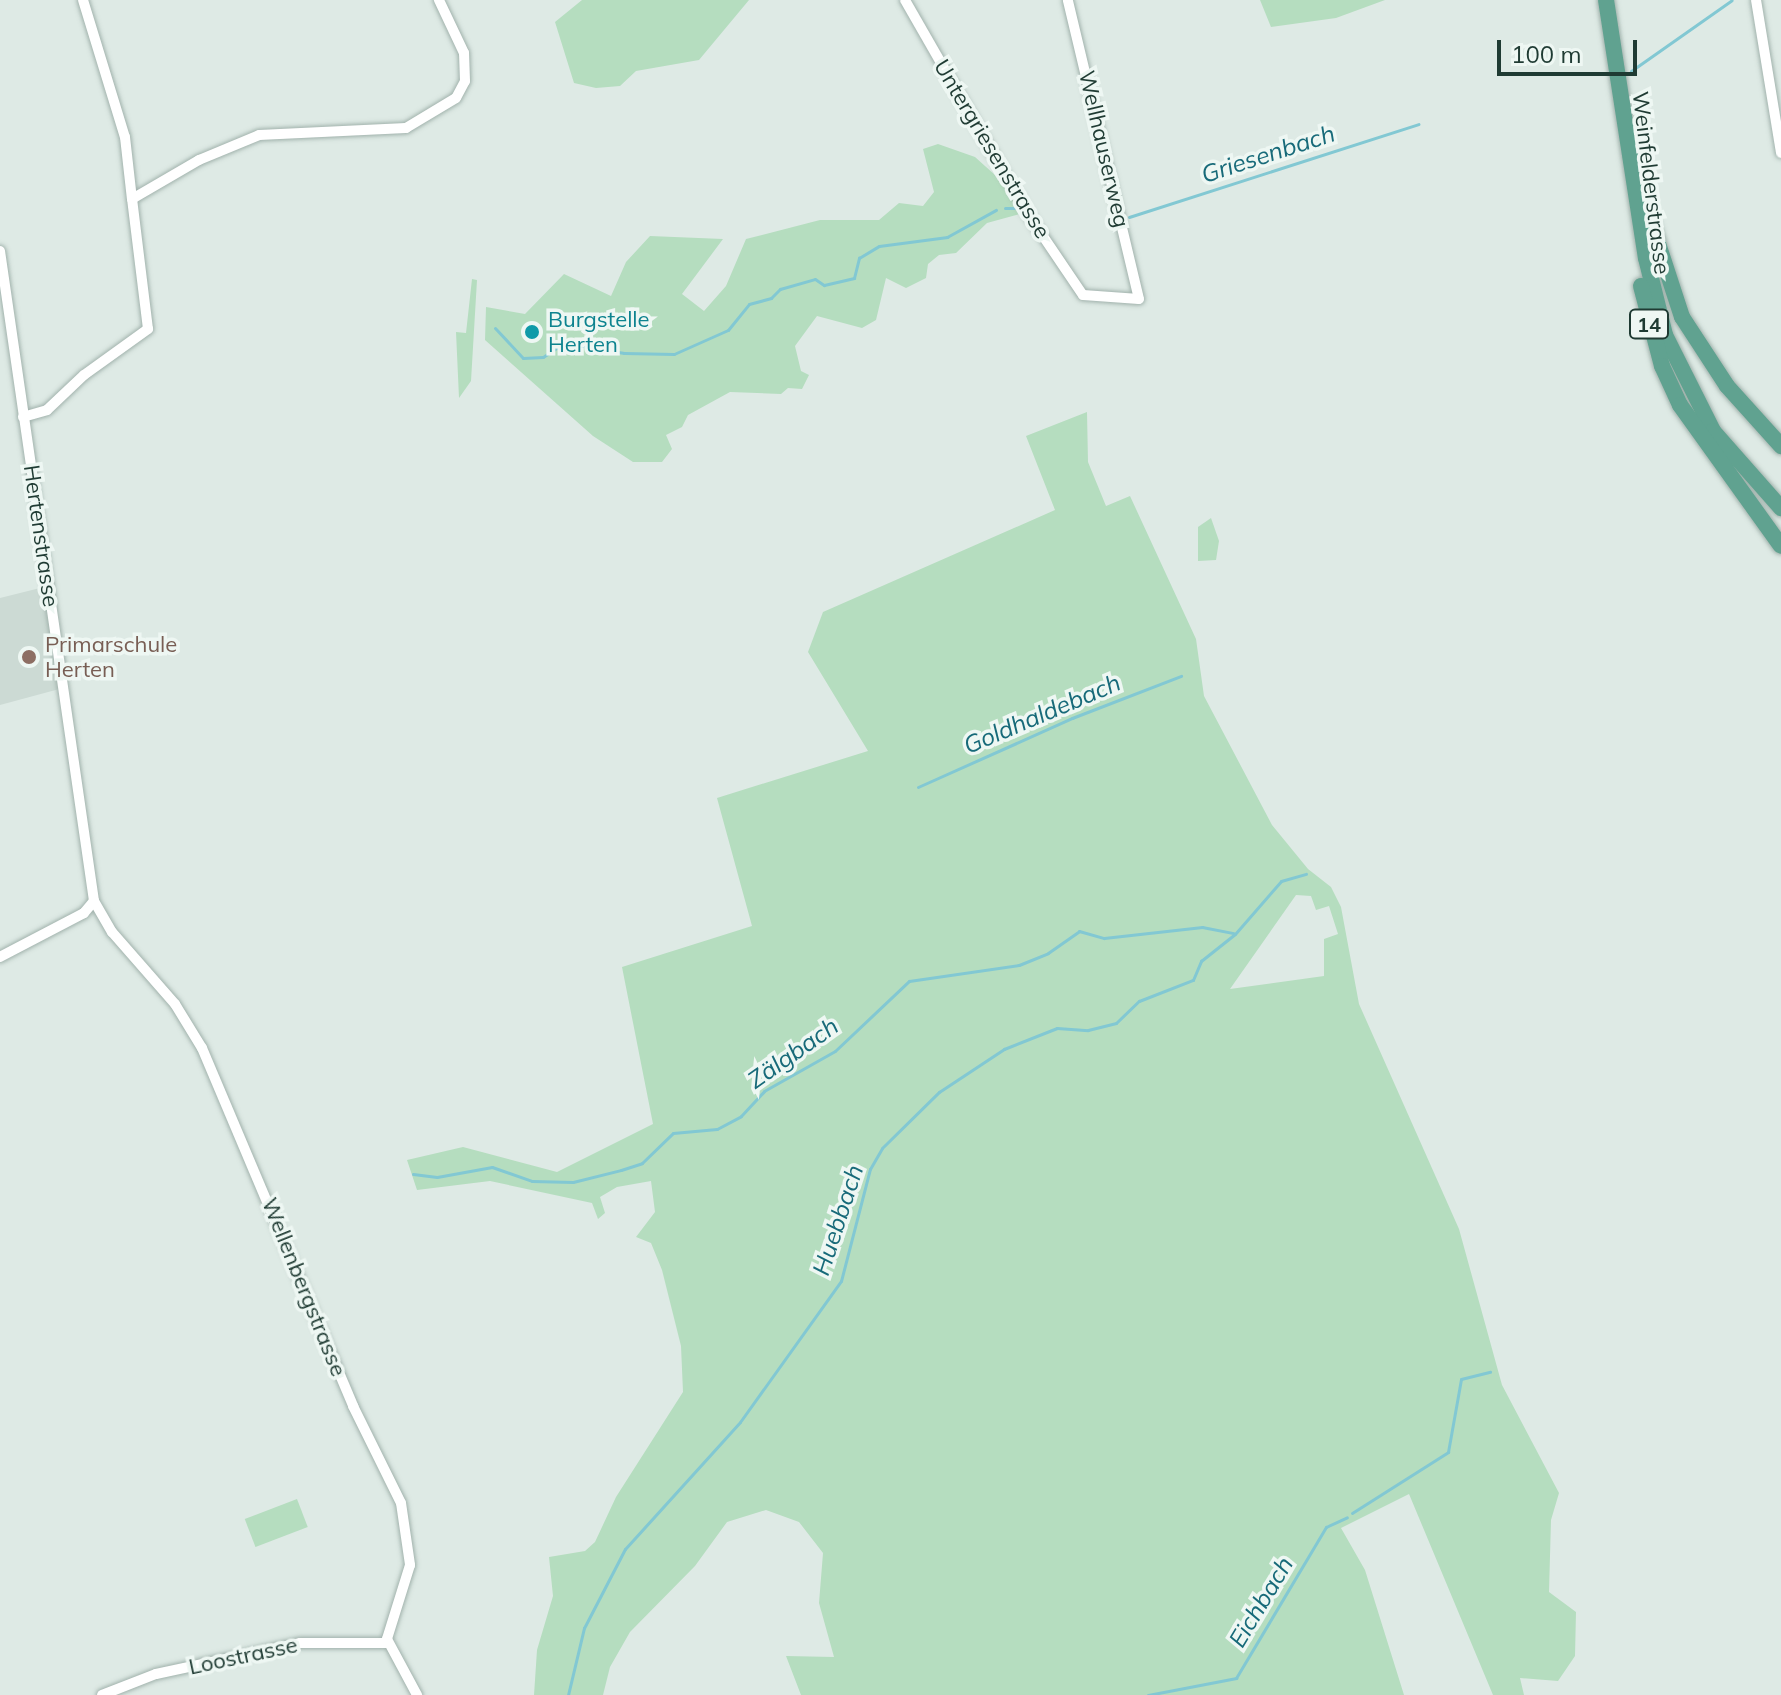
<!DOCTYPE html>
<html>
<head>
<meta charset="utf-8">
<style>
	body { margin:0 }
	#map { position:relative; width:1781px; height:1695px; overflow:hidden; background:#deeae5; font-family:Mulish,sans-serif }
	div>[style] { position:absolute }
	.built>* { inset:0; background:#ccdad4 }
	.green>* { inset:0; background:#b5ddbf; transform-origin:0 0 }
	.stream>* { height:3px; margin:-1.5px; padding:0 1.5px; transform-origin:1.5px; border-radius:1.5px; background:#82c8d3 }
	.roads { filter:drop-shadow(0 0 2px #a1b2ac) drop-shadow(0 0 2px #a1b2ac) }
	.minor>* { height:10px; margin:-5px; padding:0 5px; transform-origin:5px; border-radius:5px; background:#fff }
	.primary>* { height:16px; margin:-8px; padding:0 8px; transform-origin:8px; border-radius:8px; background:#60a290 }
	.dots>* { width:22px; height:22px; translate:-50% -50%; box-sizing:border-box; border:4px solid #eef7f3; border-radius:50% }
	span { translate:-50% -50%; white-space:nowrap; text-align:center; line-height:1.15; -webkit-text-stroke:7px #eef7f3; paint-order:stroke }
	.shield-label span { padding:2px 6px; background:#eef7f3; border:2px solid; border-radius:6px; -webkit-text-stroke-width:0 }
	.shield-label { font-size:20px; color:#1f3b33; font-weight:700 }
	.street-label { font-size:22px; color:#1f3b33 }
	.culture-label { font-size:22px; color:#0d838f }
	.left { translate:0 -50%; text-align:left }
	.education-label { font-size:22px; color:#785e54 }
	.water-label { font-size:24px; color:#176a79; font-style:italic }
	.scale { position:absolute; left:1497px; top:40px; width:140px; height:36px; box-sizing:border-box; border:4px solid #1f3b33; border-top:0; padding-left:10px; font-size:24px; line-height:28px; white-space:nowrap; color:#1f3b33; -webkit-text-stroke:6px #eef7f3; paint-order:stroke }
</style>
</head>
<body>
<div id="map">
	<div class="built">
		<div style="clip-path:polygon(48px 586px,63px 688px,0 705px,0 598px)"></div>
	</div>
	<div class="green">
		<div style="clip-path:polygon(582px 0,749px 0,699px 60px,636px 71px,620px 86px,596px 88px,574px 83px,555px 22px)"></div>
		<div style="clip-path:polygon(1260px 0,1385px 0,1336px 18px,1271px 27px)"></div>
		<div style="clip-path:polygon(938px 144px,975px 157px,1005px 184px,1023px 213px,987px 223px,956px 253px,939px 255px,928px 264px,926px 278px,906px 288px,886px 278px,876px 320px,862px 328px,817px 316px,795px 346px,801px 371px,809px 375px,802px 389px,788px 388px,781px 394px,730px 392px,688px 415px,682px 427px,666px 435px,672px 449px,662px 462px,633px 462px,593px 436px,485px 340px,486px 307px,525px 314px,564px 274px,611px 296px,626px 262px,650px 236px,723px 239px,682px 294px,704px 311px,726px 286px,746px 239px,820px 220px,879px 220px,899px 203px,923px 206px,934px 192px,923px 149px)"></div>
		<div style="clip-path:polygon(472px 279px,477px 280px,471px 381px,459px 398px,456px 332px,466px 333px)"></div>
		<div style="clip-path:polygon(evenodd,1087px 412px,1088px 462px,1106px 506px,1130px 496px,1196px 639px,1204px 696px,1272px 825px,1308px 869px,1331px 887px,1341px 907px,1359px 1004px,1459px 1229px,1502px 1385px,1559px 1493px,1551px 1520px,1549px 1592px,1576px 1612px,1575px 1656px,1558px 1681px,1520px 1678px,1524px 1695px,1493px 1695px,1409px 1494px,1341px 1528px,1365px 1570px,1404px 1695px,801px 1695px,786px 1656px,834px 1657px,819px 1603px,823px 1553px,799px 1522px,766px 1510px,727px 1522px,695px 1566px,630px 1632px,610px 1667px,603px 1695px,534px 1695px,537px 1650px,553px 1596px,549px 1557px,585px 1551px,595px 1542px,616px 1497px,683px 1392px,681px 1346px,662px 1270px,651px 1243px,636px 1237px,655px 1212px,651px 1181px,617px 1187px,600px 1197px,605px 1213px,598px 1219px,592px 1203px,490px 1181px,417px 1190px,407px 1160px,463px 1147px,557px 1172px,653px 1124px,622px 967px,752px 926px,717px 798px,868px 751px,808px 652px,823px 612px,1055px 510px,1026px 436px,1087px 412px,1296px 895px,1311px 896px,1316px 910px,1329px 906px,1338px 934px,1324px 939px,1324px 976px,1230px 989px,1296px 895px)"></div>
		<div style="clip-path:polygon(1211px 518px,1219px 541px,1216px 560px,1198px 561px,1198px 527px)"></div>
		<div style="left:297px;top:1499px;width:30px;height:56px;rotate:69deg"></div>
	</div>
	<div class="stream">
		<div style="left:1631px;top:71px;width:123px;rotate:-35.1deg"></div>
		<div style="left:1005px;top:208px;width:12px"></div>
		<div style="left:1129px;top:217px;width:304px;rotate:-17.8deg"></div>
		<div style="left:495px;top:328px;width:41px;rotate:47deg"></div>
		<div style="left:523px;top:358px;width:20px;rotate:-3deg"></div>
		<div style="left:543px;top:357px;width:25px;rotate:-34deg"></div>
		<div style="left:564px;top:343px;width:61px;rotate:9.5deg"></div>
		<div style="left:624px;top:353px;width:50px;rotate:1.1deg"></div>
		<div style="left:674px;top:354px;width:59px;rotate:-24deg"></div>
		<div style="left:728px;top:330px;width:33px;rotate:-51deg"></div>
		<div style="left:749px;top:304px;width:23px;rotate:-15deg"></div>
		<div style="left:771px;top:298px;width:13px;rotate:-45deg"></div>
		<div style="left:780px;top:289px;width:36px;rotate:-16deg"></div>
		<div style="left:815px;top:279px;width:11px;rotate:34deg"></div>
		<div style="left:824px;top:285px;width:31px;rotate:-13deg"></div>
		<div style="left:854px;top:278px;width:21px;rotate:-76deg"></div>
		<div style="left:859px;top:258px;width:23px;rotate:-31deg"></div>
		<div style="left:879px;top:246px;width:69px;rotate:-7.5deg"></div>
		<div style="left:947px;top:237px;width:56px;rotate:-28.9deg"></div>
		<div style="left:918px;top:787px;width:169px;rotate:-24.1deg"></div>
		<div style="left:1072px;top:718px;width:117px;rotate:-21.1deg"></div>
		<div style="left:413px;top:1174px;width:24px;rotate:7deg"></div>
		<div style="left:437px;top:1177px;width:56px;rotate:-10.3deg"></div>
		<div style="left:492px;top:1167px;width:42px;rotate:19.3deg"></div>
		<div style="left:532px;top:1181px;width:41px;rotate:1.4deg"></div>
		<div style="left:573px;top:1182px;width:49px;rotate:-14deg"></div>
		<div style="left:621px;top:1170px;width:22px;rotate:-18deg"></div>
		<div style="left:642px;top:1163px;width:43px;rotate:-44.1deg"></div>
		<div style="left:673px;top:1133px;width:44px;rotate:-5.2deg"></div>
		<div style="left:717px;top:1129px;width:27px;rotate:-28deg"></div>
		<div style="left:741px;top:1116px;width:34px;rotate:-47deg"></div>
		<div style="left:764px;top:1091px;width:81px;rotate:-29.4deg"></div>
		<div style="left:835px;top:1051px;width:102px;rotate:-43.4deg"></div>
		<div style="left:909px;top:981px;width:111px;rotate:-8.3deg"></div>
		<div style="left:1019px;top:965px;width:31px;rotate:-22deg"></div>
		<div style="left:1048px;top:953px;width:38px;rotate:-35deg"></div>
		<div style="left:1079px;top:931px;width:26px;rotate:16deg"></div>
		<div style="left:1104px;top:938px;width:99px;rotate:-6.4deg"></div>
		<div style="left:1202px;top:927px;width:32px;rotate:11deg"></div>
		<div style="left:1352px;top:1513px;width:114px;rotate:-32.4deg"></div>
		<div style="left:1448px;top:1452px;width:74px;rotate:-79.9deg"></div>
		<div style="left:1461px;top:1379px;width:30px;rotate:-14deg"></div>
		<div style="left:568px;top:1695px;width:69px;rotate:-76.6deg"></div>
		<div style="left:584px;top:1628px;width:89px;rotate:-62.6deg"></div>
		<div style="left:625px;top:1549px;width:171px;rotate:-47.8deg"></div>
		<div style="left:740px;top:1422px;width:173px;rotate:-54.4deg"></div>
		<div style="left:841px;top:1281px;width:116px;rotate:-75.5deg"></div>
		<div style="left:870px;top:1169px;width:24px;rotate:-60deg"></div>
		<div style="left:882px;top:1148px;width:80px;rotate:-44.5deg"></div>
		<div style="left:939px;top:1092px;width:78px;rotate:-33.5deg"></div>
		<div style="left:1004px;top:1049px;width:57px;rotate:-21.6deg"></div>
		<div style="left:1057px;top:1028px;width:31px;rotate:4deg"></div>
		<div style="left:1088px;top:1030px;width:29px;rotate:-14deg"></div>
		<div style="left:1116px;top:1023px;width:32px;rotate:-44deg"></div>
		<div style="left:1139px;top:1001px;width:58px;rotate:-21.3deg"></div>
		<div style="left:1193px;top:980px;width:21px;rotate:-67deg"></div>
		<div style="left:1201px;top:961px;width:43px;rotate:-38.5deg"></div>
		<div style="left:1235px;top:934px;width:70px;rotate:-49deg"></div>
		<div style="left:1281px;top:881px;width:26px;rotate:-16deg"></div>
		<div style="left:1148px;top:1695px;width:90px;rotate:-10.9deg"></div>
		<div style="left:1236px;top:1678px;width:176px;rotate:-59.2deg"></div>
		<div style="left:1326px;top:1527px;width:23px;rotate:-25deg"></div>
	</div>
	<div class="roads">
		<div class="minor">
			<div style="left:83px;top:0;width:143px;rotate:73deg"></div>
			<div style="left:125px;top:137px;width:62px;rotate:83.6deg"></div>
			<div style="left:905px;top:0;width:240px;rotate:60.2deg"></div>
			<div style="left:1024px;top:208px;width:105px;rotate:55.9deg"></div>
			<div style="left:1083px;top:295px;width:56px;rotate:4.1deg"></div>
			<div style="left:1139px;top:299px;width:307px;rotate:-103.4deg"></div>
			<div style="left:1756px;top:0;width:155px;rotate:80.7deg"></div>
			<div style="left:0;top:251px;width:657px;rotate:81.77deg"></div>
			<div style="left:94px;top:901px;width:16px;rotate:130deg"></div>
			<div style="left:84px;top:913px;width:95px;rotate:152.4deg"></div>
			<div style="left:23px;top:417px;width:25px;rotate:-16deg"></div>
			<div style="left:47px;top:410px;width:51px;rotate:-43.4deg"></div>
			<div style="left:84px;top:375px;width:79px;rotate:-35.7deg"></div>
			<div style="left:148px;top:329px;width:131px;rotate:-97deg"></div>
			<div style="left:132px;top:199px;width:78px;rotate:-30.2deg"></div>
			<div style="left:199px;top:160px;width:65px;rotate:-22.6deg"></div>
			<div style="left:259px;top:135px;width:147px;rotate:-2.7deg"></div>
			<div style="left:406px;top:128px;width:58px;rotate:-31deg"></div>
			<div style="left:456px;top:98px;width:19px;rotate:-62deg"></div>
			<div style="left:465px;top:81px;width:28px;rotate:-92deg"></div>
			<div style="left:464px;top:53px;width:59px;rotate:-115.3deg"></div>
			<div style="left:94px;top:901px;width:36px;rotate:60deg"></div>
			<div style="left:112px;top:932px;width:96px;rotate:48.8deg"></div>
			<div style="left:175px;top:1004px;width:52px;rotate:58.5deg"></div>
			<div style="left:202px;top:1048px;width:389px;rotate:67.1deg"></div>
			<div style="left:353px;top:1406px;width:108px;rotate:63.7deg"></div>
			<div style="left:401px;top:1503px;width:63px;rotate:81.7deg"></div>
			<div style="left:410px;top:1565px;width:77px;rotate:107.3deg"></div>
			<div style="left:387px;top:1639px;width:64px;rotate:61.8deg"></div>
			<div style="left:102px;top:1695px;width:58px;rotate:-21.3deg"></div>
			<div style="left:156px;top:1674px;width:147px;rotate:-12.1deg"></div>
			<div style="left:300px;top:1643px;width:87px"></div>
		</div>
		<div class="primary">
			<div style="left:1606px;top:0;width:261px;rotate:81.2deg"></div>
			<div style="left:1646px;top:258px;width:79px;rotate:76.1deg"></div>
			<div style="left:1665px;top:335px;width:107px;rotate:63.4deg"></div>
			<div style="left:1713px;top:431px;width:103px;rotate:48.6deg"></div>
			<div style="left:1650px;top:219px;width:103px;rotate:71.9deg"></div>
			<div style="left:1682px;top:317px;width:82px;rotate:56.9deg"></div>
			<div style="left:1727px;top:386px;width:81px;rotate:48deg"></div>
			<div style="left:1641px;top:286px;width:83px;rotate:75.3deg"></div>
			<div style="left:1662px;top:366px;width:43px;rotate:65.2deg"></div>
			<div style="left:1680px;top:405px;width:173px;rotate:54.4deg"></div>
		</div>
	</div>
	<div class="dots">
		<div style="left:532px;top:332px;background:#0f9aa8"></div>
		<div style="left:29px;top:657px;background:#8d6e63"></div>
	</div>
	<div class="shield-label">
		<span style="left:1649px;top:324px">14</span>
	</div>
	<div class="street-label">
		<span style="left:992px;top:149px;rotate:59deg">Untergriesenstrasse</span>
		<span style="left:1104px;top:149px;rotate:77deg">Wellhauserweg</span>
		<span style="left:1651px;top:183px;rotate:83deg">Weinfelderstrasse</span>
		<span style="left:41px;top:536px;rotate:82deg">Hertenstrasse</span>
		<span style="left:304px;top:1287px;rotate:68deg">Wellenbergstrasse</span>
		<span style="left:243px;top:1656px;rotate:-12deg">Loostrasse</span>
	</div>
	<div class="culture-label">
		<span class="left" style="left:548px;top:332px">Burgstelle<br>Herten</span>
	</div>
	<div class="education-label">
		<span class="left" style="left:45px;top:657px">Primarschule<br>Herten</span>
	</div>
	<div class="water-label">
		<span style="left:1268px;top:154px;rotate:-18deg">Griesenbach</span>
		<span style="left:1042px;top:714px;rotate:-23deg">Goldhaldebach</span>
		<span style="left:793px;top:1053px;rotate:-35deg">Zälgbach</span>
		<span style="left:838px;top:1220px;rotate:-72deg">Huebbach</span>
		<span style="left:1261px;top:1602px;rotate:-59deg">Eichbach</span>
	</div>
	<div class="scale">100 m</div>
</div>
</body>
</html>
